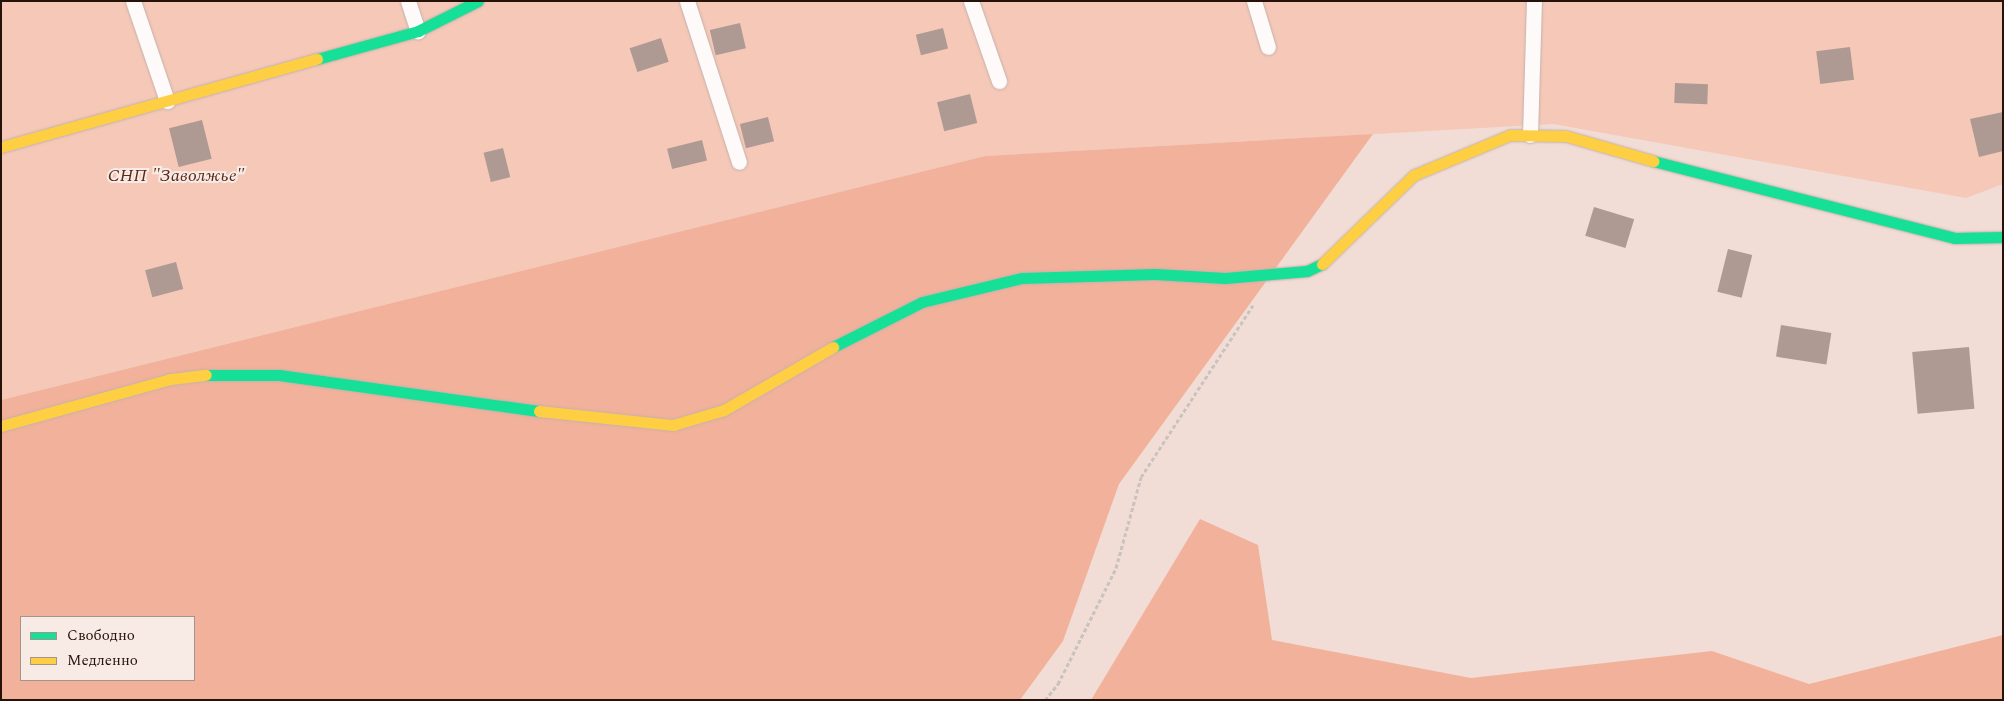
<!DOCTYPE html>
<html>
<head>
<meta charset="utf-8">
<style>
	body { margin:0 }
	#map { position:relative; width:2004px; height:701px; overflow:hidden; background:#f1ddd6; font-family:Spectral,serif }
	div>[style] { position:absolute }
	.green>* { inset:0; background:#f5c8b8 }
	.forest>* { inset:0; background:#f2b19b }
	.building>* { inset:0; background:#ae9a93; transform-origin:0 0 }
	.path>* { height:3px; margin-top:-1.5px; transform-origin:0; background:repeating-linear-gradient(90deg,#cac2bf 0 4px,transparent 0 6.5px) }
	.roads { filter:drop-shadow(0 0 1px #c5b1aa) drop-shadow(0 0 1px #c5b1aa) }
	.lane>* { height:15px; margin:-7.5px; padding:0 7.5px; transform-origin:7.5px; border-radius:7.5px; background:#fdfaf9 }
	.fast>* { height:11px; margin:-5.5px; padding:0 5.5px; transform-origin:5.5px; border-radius:5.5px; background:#16e098 }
	.slow>* { height:11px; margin:-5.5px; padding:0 5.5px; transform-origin:5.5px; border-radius:5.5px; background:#ffcf43 }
	span { translate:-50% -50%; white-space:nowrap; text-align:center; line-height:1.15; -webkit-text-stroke:4px #f8ebe6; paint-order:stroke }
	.park-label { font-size:18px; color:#5b2a19; font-style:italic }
	.frame { position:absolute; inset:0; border:2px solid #27120a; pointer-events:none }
	.legend { position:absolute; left:20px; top:616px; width:175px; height:65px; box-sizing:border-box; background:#f8ebe6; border:1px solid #a4948e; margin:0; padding:6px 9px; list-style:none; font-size:15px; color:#27120a }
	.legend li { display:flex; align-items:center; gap:10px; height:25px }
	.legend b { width:25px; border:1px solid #a4948e }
</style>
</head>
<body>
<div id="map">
	<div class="green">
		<div style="clip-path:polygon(1px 1px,2003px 1px,2003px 184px,1966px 198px,1553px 124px,985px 156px,1px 400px)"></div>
	</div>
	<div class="forest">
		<div style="clip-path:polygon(evenodd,1373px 134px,1119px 484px,1063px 641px,1020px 700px,1px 700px,1px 400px,985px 156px,1373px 134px,21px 617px,194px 617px,194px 680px,21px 680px,21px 617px)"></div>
		<div style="clip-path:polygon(1200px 519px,1258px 545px,1272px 640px,1471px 678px,1712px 651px,1809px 684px,2003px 635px,2003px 700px,1091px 700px)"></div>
	</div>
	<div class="building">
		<div style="left:740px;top:23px;width:26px;height:31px;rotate:77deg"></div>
		<div style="left:943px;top:28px;width:21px;height:28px;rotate:76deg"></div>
		<div style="left:661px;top:38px;width:25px;height:33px;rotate:72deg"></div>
		<div style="left:1850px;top:47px;width:33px;height:34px;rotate:83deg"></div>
		<div style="left:1675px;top:83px;width:33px;height:20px;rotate:2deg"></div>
		<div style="left:970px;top:94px;width:30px;height:34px;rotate:76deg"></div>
		<div style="clip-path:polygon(2003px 112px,2003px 151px,1979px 157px,1970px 119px)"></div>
		<div style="left:768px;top:117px;width:25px;height:29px;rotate:76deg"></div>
		<div style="left:202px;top:120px;width:40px;height:34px;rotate:76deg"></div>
		<div style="left:702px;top:140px;width:21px;height:36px;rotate:76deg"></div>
		<div style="left:503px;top:148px;width:30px;height:20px;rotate:76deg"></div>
		<div style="left:1594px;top:207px;width:42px;height:30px;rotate:17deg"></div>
		<div style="left:1728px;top:249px;width:25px;height:44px;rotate:14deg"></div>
		<div style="left:176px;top:262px;width:28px;height:32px;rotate:75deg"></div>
		<div style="left:1781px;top:325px;width:51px;height:32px;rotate:9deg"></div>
		<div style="left:1969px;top:347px;width:62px;height:57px;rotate:85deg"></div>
	</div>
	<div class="path">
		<div style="left:1045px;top:700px;width:21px;rotate:-51deg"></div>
		<div style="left:1058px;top:684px;width:130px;rotate:-63.4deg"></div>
		<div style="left:1116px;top:568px;width:94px;rotate:-74.6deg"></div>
		<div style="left:1141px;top:477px;width:205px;rotate:-56.9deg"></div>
	</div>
	<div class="roads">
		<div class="lane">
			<div style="left:133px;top:1px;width:106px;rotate:71.2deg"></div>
			<div style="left:408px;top:1px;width:32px;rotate:72deg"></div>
			<div style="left:687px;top:1px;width:169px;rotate:72.1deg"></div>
			<div style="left:971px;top:1px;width:85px;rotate:70.7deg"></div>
			<div style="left:1254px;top:1px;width:48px;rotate:73.1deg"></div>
			<div style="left:1530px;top:135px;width:134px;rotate:-88.3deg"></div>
		</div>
		<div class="fast">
			<div style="left:317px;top:59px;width:105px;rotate:-15.5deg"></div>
			<div style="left:418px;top:31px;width:67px;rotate:-26.6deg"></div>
			<div style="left:1653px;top:161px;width:312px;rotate:14.3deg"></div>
			<div style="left:1955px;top:238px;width:48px;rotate:-1.2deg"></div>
			<div style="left:833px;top:347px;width:100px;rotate:-26.8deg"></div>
			<div style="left:922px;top:302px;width:103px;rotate:-13.5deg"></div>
			<div style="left:1022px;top:278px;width:133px;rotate:-1.7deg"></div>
			<div style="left:1155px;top:274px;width:70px;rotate:3.3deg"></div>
			<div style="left:1225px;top:278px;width:82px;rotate:-4.9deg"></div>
			<div style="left:1307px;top:271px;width:17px;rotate:-25deg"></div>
			<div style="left:206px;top:375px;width:73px"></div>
			<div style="left:279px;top:375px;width:262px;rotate:7.9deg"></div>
		</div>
		<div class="slow">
			<div style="left:1px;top:147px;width:328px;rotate:-15.6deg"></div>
			<div style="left:1322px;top:264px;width:128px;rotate:-44.1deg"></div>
			<div style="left:1414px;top:175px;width:104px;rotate:-22.6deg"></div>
			<div style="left:1510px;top:135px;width:56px;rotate:1deg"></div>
			<div style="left:1566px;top:136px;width:91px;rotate:16deg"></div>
			<div style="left:539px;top:411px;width:135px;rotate:6deg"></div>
			<div style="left:673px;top:425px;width:53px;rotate:-16.4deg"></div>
			<div style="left:724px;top:410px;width:126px;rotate:-30deg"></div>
			<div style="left:1px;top:426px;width:176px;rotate:-15.5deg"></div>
			<div style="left:171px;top:379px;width:35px;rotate:-7deg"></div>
		</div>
	</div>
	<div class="park-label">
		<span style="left:176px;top:176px">СНП "Заволжье"</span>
	</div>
	<div class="frame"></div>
	<ul class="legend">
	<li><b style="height:6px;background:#16e098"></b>Свободно</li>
	<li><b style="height:6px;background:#ffcf43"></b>Медленно</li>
	</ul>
</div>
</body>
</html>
